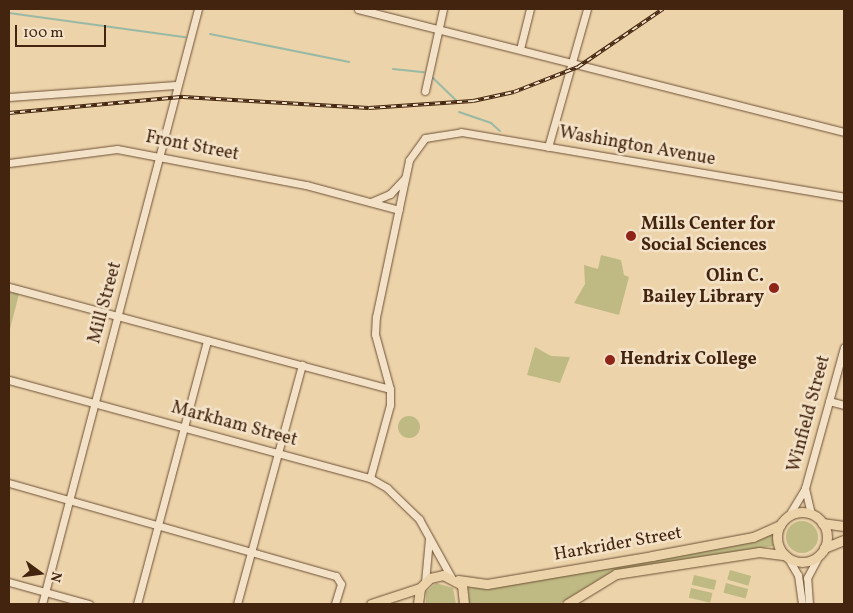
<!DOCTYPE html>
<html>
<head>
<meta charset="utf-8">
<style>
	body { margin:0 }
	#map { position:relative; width:853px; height:613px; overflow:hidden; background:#ecd3aa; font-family:Vollkorn,serif }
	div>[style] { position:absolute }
	.green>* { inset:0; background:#bfba84; transform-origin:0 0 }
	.round { border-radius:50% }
	.stream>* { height:2px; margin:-1px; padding:0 1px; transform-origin:1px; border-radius:1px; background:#99b9a5 }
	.roads { filter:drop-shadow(0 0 1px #6d5035) drop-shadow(0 0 1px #6d5035) }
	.minor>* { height:7px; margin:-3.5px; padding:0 3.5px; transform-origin:3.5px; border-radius:3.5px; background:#f3e2c8 }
	.major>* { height:9px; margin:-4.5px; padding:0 4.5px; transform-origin:4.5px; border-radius:4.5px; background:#ecd3aa }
	.major>.ring { margin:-4.5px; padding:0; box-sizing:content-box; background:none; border:9px solid #ecd3aa; border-radius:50% }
	.rail>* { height:4px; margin-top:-2px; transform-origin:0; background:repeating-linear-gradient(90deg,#f3e2c8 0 5.5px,#43240e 0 11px); box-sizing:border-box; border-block:1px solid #43240e }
	.dots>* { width:14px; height:14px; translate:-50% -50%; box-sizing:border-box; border:2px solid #f3e2c8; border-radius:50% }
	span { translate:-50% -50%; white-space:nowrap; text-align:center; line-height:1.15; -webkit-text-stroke:5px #f3e2c8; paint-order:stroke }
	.street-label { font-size:18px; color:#43240e }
	.poi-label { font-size:18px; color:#43240e; font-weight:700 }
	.left { translate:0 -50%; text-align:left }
	.right { translate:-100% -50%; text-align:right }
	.frame { position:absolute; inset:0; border:10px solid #43240e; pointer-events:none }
	.north { position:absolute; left:15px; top:548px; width:50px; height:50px; -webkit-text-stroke:4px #f3e2c8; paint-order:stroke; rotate:104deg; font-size:14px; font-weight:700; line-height:20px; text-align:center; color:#43240e }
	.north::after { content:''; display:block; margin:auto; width:18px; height:22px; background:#43240e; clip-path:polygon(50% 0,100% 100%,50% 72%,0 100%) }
	.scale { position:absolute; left:15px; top:25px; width:91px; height:22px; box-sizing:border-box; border:2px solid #43240e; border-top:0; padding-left:6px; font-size:15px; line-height:18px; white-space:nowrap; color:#43240e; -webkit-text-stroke:4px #f3e2c8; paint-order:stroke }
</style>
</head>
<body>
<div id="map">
	<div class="green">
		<div style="clip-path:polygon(601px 255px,621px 260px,624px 275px,629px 277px,619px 315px,574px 303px,585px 284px,584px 265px,598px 269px)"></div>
		<div style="clip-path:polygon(9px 292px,19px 294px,9px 333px)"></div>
		<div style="clip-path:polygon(535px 347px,551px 356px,570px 357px,560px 383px,527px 375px)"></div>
		<div class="round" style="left:398px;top:416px;width:22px;height:22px"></div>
		<div class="round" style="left:786px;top:521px;width:32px;height:32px"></div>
		<div style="clip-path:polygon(773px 533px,774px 546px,614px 570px,559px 604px,469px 604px,468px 588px,732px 545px)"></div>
		<div style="left:730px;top:570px;width:22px;height:10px;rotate:16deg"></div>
		<div style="left:694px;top:575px;width:23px;height:10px;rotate:13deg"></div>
		<div style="clip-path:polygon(436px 583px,453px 588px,456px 604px,426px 604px,426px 592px)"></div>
		<div style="left:726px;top:583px;width:23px;height:10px;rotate:15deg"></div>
		<div style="left:691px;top:588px;width:22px;height:10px;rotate:13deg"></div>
	</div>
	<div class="stream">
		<div style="left:9px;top:13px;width:178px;rotate:7.8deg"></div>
		<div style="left:210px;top:34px;width:142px;rotate:11.4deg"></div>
		<div style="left:393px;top:69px;width:31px;rotate:6deg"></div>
		<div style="left:433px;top:78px;width:33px;rotate:44deg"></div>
		<div style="left:459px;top:112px;width:34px;rotate:19deg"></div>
		<div style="left:491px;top:123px;width:12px;rotate:42deg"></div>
	</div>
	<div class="roads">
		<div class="minor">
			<div style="left:358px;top:9px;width:501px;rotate:14.2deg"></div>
			<div style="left:520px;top:49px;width:41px;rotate:-76deg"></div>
			<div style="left:425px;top:91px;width:84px;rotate:-77.6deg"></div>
			<div style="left:9px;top:97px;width:167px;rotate:-4.1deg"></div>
			<div style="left:548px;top:147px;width:143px;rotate:-74.2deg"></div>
			<div style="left:9px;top:163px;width:109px;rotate:-7.4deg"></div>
			<div style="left:117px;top:149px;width:192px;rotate:10.8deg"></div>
			<div style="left:306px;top:185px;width:96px;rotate:15deg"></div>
			<div style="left:371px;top:202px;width:21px;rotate:-23deg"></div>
			<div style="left:390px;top:194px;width:21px;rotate:-47deg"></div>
			<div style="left:9px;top:287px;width:394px;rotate:15deg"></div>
			<div style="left:9px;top:380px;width:374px;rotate:15.2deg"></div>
			<div style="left:370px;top:478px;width:20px;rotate:30deg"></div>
			<div style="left:387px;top:488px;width:45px;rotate:44.1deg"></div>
			<div style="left:419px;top:519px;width:66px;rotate:61.1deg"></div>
			<div style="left:829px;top:401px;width:16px;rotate:15deg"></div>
			<div style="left:370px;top:478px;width:76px;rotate:-74.7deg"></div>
			<div style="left:390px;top:405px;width:16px;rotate:-90deg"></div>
			<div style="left:390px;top:389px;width:57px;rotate:-105.3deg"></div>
			<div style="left:375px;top:334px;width:17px;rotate:-87deg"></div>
			<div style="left:376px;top:317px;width:160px;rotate:-78.1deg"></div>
			<div style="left:409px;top:160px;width:27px;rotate:-54deg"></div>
			<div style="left:425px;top:138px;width:36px;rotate:-9deg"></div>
			<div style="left:461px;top:132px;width:388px;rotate:9.6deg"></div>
			<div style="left:9px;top:483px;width:340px;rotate:15.9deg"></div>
			<div style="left:336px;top:576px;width:9px;rotate:58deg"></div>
			<div style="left:341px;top:584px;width:21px;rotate:107deg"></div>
			<div style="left:805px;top:488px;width:27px;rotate:77deg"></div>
			<div style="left:789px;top:515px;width:31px;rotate:-59deg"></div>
			<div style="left:805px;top:488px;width:146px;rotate:-74.5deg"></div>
			<div style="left:788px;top:558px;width:20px;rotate:60deg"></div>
			<div style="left:798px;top:575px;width:29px;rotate:82deg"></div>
			<div style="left:9px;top:582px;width:83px;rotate:15.4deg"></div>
			<div style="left:425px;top:582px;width:43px;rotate:-84.7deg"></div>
			<div style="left:42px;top:604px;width:615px;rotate:-75.31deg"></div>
			<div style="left:137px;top:604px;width:273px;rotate:-75.1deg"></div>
			<div style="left:237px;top:604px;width:248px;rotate:-74.8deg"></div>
			<div style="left:809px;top:604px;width:26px;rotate:-94deg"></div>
			<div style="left:807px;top:578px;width:27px;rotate:-62deg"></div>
		</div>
		<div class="major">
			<div class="ring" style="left:777px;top:512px;width:41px;height:41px"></div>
			<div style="left:822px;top:523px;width:22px;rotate:8deg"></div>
			<div style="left:824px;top:548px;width:22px;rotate:-22deg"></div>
			<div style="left:458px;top:580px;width:29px;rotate:8deg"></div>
			<div style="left:487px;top:584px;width:167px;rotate:-9.6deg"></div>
			<div style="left:652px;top:556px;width:103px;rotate:-10.7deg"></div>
			<div style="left:753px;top:537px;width:30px;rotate:-24deg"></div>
			<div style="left:371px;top:604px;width:52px;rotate:-18.1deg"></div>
			<div style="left:418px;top:604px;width:16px;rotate:-83deg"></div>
			<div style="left:420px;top:588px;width:14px;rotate:-45deg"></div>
			<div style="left:430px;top:578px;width:13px;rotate:-13deg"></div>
			<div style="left:443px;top:575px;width:21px;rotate:28deg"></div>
			<div style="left:462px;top:585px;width:19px;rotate:84deg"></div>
			<div style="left:567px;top:604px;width:57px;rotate:-31.5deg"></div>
			<div style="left:616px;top:574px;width:145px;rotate:-8.7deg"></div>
			<div style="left:759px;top:552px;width:26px;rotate:7deg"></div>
		</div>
	</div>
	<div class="rail">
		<div style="left:9px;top:113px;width:175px;rotate:-5.3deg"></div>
		<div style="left:183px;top:97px;width:186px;rotate:3.4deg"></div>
		<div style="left:369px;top:108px;width:104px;rotate:-3.9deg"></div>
		<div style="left:473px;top:101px;width:42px;rotate:-12.4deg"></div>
		<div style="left:514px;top:92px;width:69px;rotate:-21.3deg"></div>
		<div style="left:578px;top:67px;width:103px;rotate:-34.3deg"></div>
	</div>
	<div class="dots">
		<div style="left:631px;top:236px;background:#8f2418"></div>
		<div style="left:774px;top:288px;background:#8f2418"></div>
		<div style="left:610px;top:360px;background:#8f2418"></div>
	</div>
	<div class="street-label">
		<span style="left:192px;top:147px;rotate:11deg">Front Street</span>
		<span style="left:637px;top:147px;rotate:10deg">Washington Avenue</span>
		<span style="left:106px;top:303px;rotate:-75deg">Mill Street</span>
		<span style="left:810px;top:414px;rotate:-75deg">Winfield Street</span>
		<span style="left:234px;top:425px;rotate:15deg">Markham Street</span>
		<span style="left:618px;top:545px;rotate:-10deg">Harkrider Street</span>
	</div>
	<div class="poi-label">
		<span class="left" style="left:641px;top:236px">Mills Center for<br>Social Sciences</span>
		<span class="right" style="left:764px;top:288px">Olin C.<br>Bailey Library</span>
		<span class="left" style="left:620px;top:360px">Hendrix College</span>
	</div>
	<div class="frame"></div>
	<div class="north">N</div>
	<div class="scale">100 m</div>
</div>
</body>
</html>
